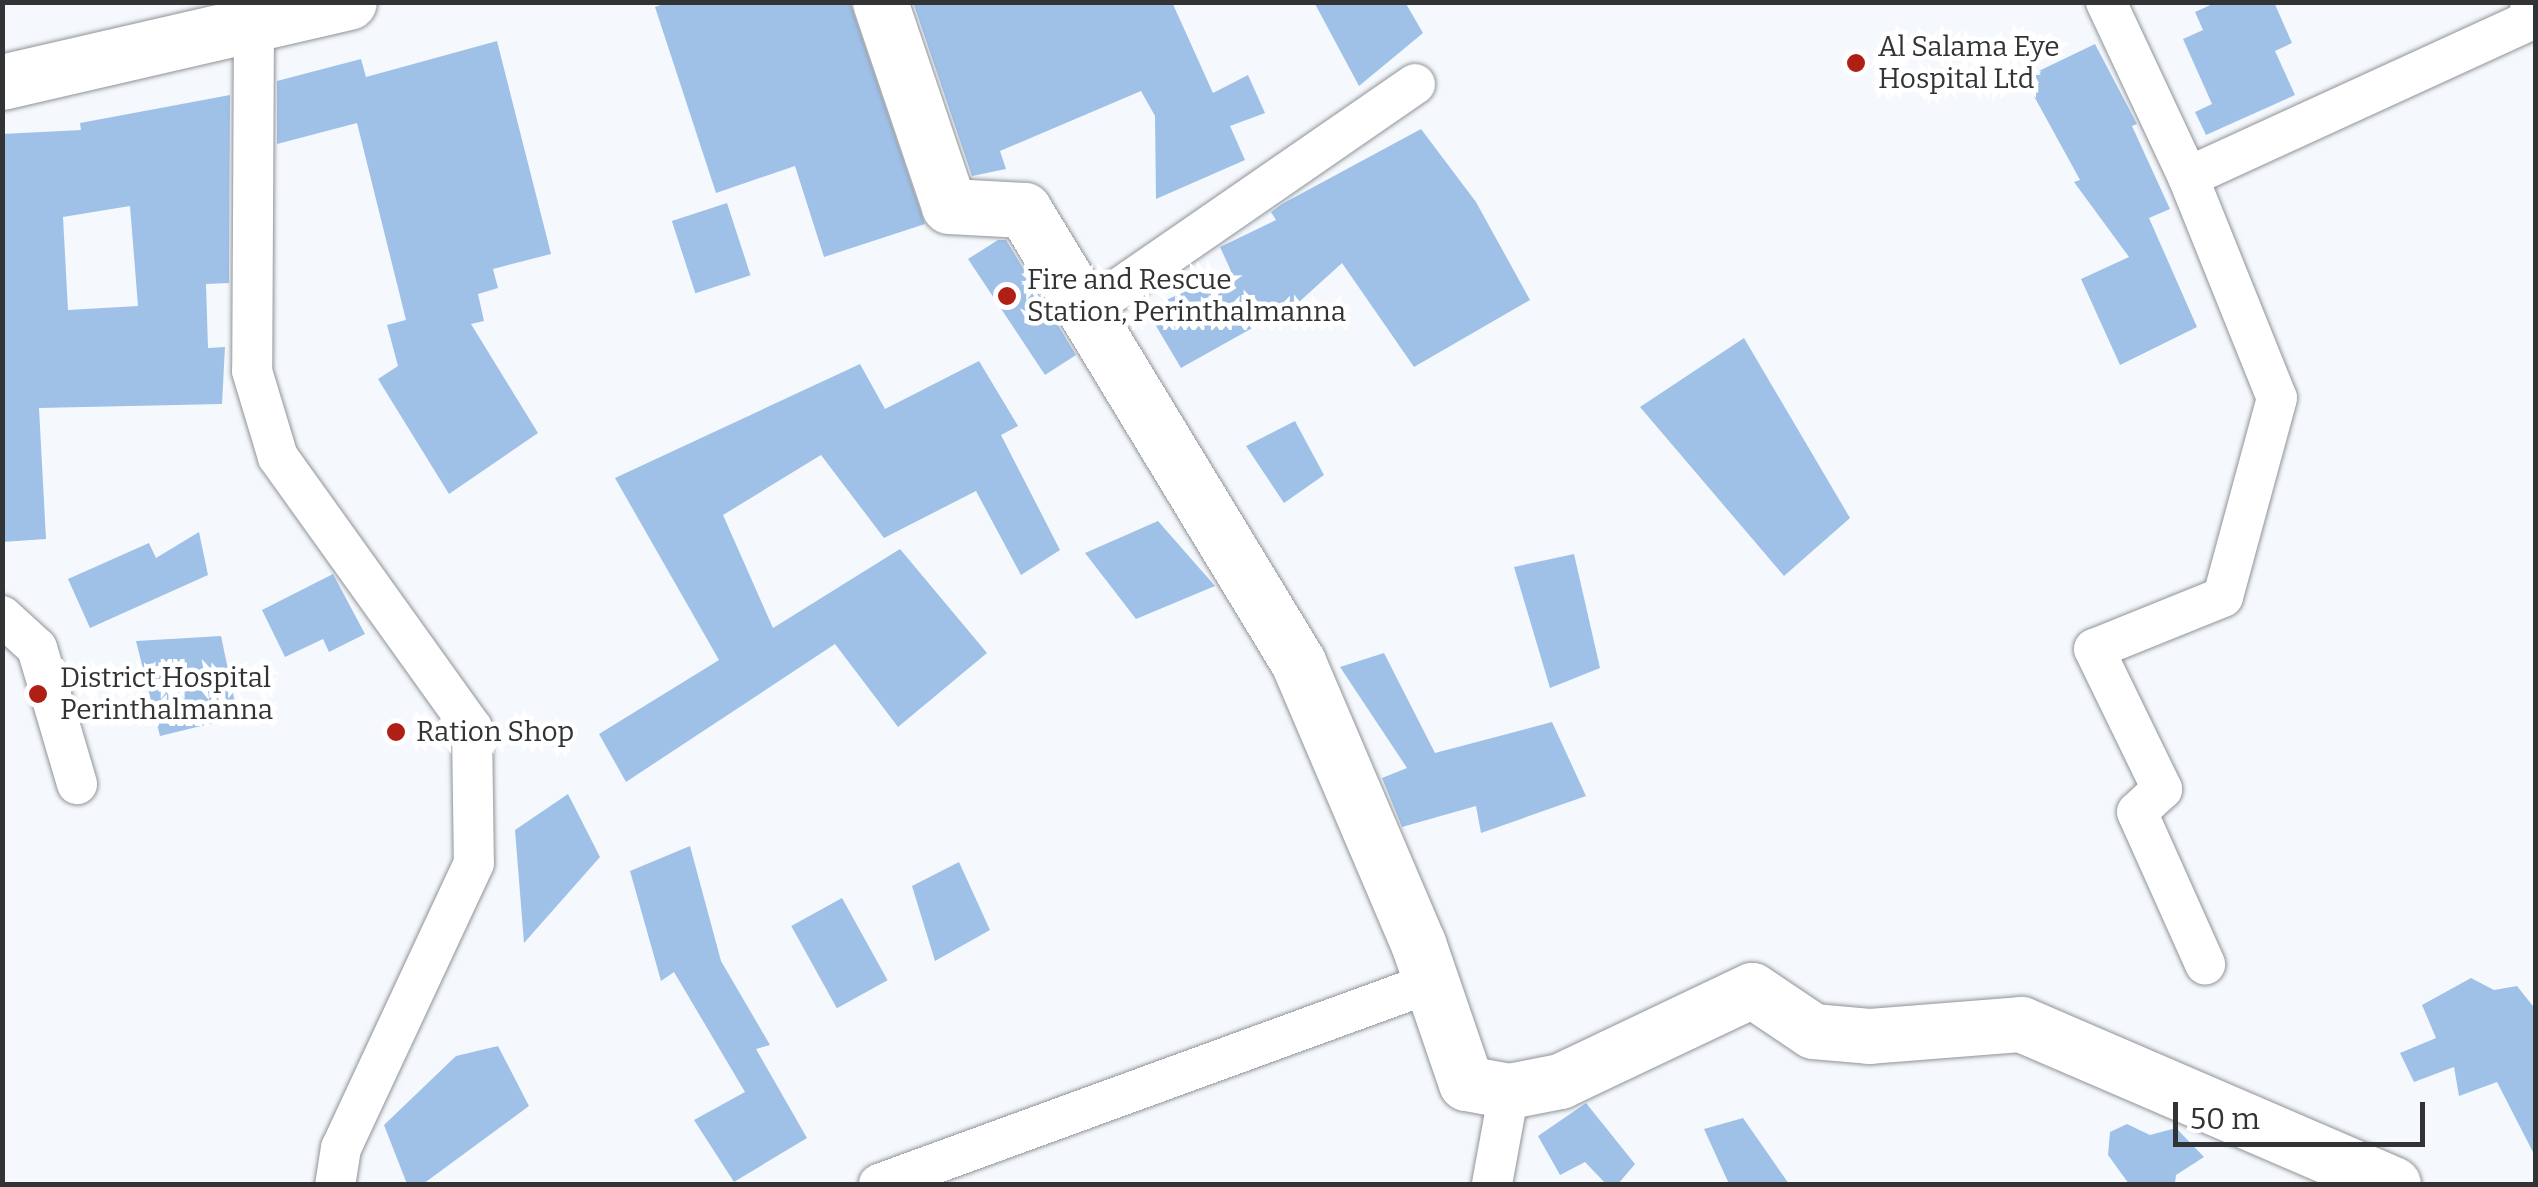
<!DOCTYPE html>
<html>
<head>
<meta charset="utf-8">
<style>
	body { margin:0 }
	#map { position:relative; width:2538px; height:1187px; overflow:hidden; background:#f5f9fd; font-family:Bitter,serif }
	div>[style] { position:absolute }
	.building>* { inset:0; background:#9fc1e8; transform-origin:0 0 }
	.roads { filter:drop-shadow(0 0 2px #909397) drop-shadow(0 0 2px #909397) }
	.street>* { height:40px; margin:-20px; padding:0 20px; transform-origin:20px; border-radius:20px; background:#fff }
	.secondary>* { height:55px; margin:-27.5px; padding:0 27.5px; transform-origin:27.5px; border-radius:27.5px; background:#fff }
	.highway>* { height:55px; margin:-27.5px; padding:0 27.5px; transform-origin:27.5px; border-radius:27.5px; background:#fff }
	.dots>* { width:28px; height:28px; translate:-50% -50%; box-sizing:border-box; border:5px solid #fff; border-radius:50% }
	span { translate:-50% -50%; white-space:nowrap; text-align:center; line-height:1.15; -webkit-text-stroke:9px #fff; paint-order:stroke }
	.poi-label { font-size:28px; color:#323335 }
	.left { translate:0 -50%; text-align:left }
	.frame { position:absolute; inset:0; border:5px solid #323335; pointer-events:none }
	.scale { position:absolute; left:2173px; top:1102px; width:252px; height:45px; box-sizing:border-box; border:5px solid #323335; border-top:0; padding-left:12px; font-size:30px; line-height:35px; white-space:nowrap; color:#323335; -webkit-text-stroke:8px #fff; paint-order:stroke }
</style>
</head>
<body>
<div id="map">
	<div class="building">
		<div style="clip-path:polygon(669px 2px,850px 2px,925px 224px,824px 257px,795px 166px,716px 193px,655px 7px)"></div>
		<div style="clip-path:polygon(913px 2px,1172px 2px,1213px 93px,1248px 75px,1265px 113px,1230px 126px,1245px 160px,1156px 199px,1155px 116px,1141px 91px,1000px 151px,1006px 169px,972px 176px)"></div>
		<div style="clip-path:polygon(1314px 2px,1405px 2px,1423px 33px,1359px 86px)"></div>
		<div style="clip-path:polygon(2217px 2px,2274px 2px,2292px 43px,2275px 51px,2295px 95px,2206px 135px,2195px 112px,2212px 104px,2183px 39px,2203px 30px,2195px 12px)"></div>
		<div style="clip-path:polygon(497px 41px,551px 254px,493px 269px,498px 288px,478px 294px,484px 321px,471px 324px,538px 433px,449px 494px,378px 379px,398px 366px,387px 325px,406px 320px,357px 123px,277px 144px,277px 81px,361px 59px,366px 77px)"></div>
		<div style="clip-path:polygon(2095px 44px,2137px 124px,2132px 126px,2170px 209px,2149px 218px,2197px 327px,2120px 365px,2081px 279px,2129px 257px,2074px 182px,2080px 180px,2024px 78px)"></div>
		<div style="clip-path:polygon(evenodd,230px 95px,229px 283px,206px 284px,208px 348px,225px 347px,222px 404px,39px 408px,46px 539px,2px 542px,2px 134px,81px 130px,80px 123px,230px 95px,130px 206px,138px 306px,68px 310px,63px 217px,130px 206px)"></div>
		<div style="clip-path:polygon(1421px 129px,1476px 202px,1530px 300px,1414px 367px,1342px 263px,1299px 302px,1181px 368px,1146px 309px,1231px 271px,1220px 247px,1276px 220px,1271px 212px,1282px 204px)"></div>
		<div style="left:727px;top:203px;width:76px;height:58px;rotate:72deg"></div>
		<div style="clip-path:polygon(998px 240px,1006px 240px,1076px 355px,1045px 375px,968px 259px)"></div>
		<div style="clip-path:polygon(1744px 338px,1850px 518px,1784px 576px,1640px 407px)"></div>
		<div style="clip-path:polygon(979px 361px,1018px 426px,1001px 435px,1060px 550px,1021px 575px,976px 491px,884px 538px,821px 455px,723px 515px,773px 628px,900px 549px,987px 653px,898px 727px,835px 644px,626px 782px,599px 734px,719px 660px,615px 478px,860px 364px,885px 409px)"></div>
		<div style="clip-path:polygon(1295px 421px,1324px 475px,1284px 503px,1246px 446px)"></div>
		<div style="clip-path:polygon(1158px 521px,1215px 586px,1136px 619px,1085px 553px)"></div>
		<div style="clip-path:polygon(199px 532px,208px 575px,90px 628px,68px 579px,149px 543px,156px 558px)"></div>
		<div style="clip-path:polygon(1574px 554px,1600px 668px,1550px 688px,1514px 567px)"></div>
		<div style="clip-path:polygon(333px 574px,365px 634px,329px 652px,323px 639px,285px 657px,262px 610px)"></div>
		<div style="clip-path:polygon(221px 636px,238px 717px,160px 736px,136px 641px)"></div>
		<div style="clip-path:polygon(1384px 653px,1435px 753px,1552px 722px,1586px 796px,1481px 833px,1476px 806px,1402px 827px,1382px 778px,1407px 768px,1340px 667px)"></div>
		<div style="clip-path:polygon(568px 794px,600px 857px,524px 943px,515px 830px)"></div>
		<div style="clip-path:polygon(690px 846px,721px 961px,770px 1045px,756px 1049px,807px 1138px,734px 1182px,694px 1120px,745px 1092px,674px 972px,661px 981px,630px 871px)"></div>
		<div style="clip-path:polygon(959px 862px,990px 930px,935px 961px,912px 886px)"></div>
		<div style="left:842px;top:898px;width:94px;height:58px;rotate:61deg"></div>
		<div style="clip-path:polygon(2471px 978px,2494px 990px,2517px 986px,2536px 1010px,2536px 1158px,2497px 1082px,2459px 1096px,2454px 1067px,2414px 1082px,2400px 1053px,2436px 1038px,2422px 1005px)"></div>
		<div style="clip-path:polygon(498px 1046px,529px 1106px,423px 1184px,407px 1184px,384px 1125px,456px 1056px)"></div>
		<div style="clip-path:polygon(1586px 1103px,1635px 1164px,1618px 1184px,1606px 1184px,1585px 1162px,1560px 1175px,1538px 1136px)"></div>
		<div style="clip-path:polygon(1743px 1118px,1789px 1184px,1729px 1184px,1704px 1129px)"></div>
		<div style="clip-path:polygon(2127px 1124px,2150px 1135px,2176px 1128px,2204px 1157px,2176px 1175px,2175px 1184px,2129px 1184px,2108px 1155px,2110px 1132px)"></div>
	</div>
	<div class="roads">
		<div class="street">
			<div style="left:2106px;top:2px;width:193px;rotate:64.9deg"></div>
			<div style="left:2188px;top:177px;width:372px;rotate:-24.6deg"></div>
			<div style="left:2526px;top:22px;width:21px;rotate:-71deg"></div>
			<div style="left:254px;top:25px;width:346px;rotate:90.3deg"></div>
			<div style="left:252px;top:371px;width:90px;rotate:73.2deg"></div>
			<div style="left:278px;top:457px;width:333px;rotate:54.4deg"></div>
			<div style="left:472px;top:728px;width:135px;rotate:89.2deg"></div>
			<div style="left:474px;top:863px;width:315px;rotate:115deg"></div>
			<div style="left:341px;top:1148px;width:36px;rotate:99deg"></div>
			<div style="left:2188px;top:177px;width:238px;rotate:68.1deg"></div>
			<div style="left:2277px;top:398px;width:206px;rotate:105.2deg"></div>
			<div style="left:2223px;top:597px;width:139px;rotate:158deg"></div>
			<div style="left:2094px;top:649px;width:156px;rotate:64.1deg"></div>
			<div style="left:2162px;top:789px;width:34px;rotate:137deg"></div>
			<div style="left:2137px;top:812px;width:167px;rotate:65.9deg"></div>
			<div style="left:1089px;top:309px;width:396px;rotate:-34.6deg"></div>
			<div style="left:2px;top:616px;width:47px;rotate:42.4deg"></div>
			<div style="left:37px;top:648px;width:142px;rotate:73.6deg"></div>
			<div style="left:879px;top:1184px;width:587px;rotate:-20.04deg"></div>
			<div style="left:1492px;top:1184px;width:95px;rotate:-79.6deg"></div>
		</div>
		<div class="secondary">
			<div style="left:880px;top:2px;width:215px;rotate:71.3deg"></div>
			<div style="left:949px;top:206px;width:75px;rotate:3.1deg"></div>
			<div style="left:1024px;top:210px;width:529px;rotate:58.78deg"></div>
			<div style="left:1298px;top:662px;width:306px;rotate:66.9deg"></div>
			<div style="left:1418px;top:943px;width:148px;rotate:71.1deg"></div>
			<div style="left:1466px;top:1083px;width:44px;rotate:10.5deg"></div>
			<div style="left:1509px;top:1091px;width:52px;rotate:-11.1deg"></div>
			<div style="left:1560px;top:1081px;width:212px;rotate:-25.4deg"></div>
			<div style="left:1752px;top:990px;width:73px;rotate:33.9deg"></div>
			<div style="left:1813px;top:1031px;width:56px;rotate:5.1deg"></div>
			<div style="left:1869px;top:1036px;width:152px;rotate:-4.5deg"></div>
			<div style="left:2021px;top:1024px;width:405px;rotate:23.3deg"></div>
		</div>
		<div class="highway">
			<div style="left:2px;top:82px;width:356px;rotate:-13deg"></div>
		</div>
	</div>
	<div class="dots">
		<div style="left:1856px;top:63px;background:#af1f15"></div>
		<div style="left:1007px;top:296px;background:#af1f15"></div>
		<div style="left:38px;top:694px;background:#af1f15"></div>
		<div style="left:396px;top:732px;background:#af1f15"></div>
	</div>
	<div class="poi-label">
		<span class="left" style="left:1878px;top:63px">Al Salama Eye<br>Hospital Ltd</span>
		<span class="left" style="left:1027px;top:296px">Fire and Rescue<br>Station, Perinthalmanna</span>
		<span class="left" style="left:60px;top:694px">District Hospital<br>Perinthalmanna</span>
		<span class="left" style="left:416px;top:732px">Ration Shop</span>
	</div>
	<div class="frame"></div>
	<div class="scale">50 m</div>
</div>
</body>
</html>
